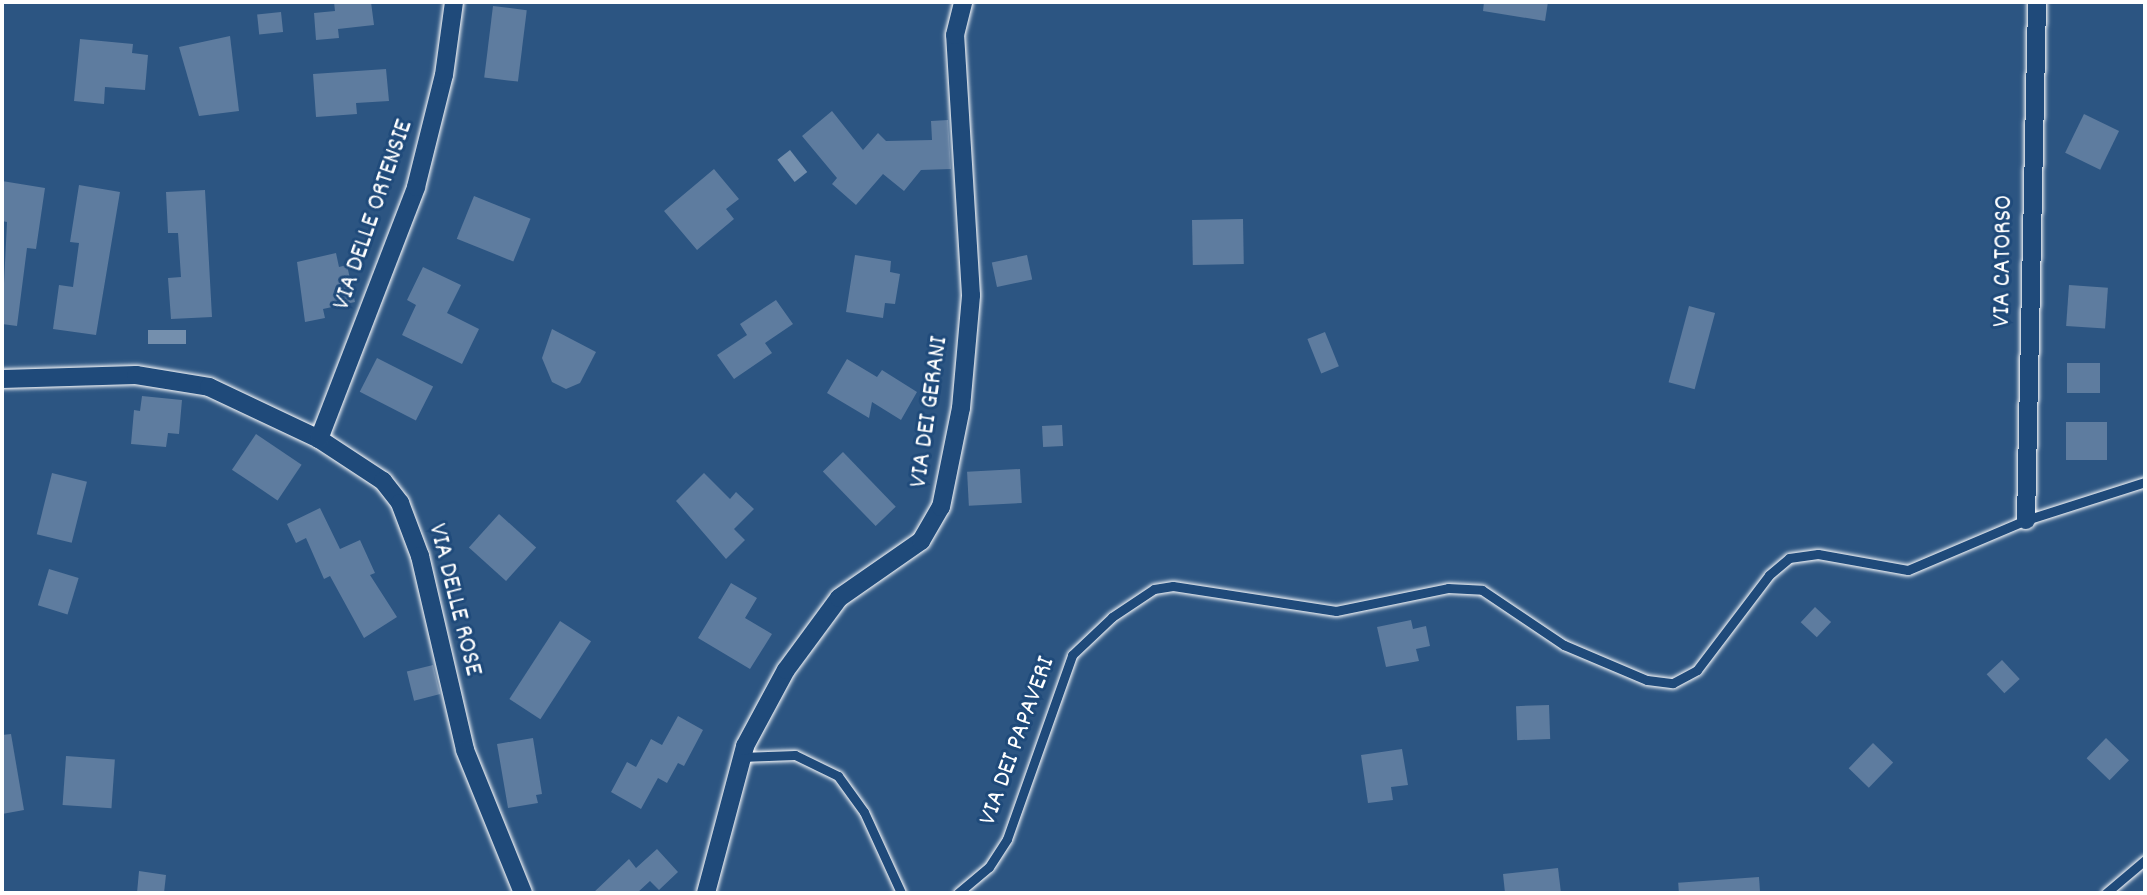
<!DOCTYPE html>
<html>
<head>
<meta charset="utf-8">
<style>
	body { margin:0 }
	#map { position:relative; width:2147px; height:895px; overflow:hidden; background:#2c5582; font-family:Dekko,sans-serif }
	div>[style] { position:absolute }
	.water>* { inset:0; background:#748fad; transform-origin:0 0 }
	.building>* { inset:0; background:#5e7c9f; transform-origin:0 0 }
	.roads { filter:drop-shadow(0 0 2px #fff) drop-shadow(0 0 2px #fff) }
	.lane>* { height:9px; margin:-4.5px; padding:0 4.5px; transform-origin:4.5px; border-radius:4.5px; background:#1f4a7a }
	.street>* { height:18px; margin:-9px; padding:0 9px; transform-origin:9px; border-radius:9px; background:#1f4a7a }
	span { translate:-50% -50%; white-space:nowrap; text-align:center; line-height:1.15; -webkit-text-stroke:6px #1f4a7a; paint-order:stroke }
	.street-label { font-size:26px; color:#fff }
	.frame { position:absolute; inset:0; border:4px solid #fff; pointer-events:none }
</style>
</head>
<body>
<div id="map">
	<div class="water">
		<div style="left:790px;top:150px;width:28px;height:16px;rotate:52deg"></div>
		<div style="left:148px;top:330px;width:38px;height:14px"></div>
	</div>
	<div class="building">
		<div style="clip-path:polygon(334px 2px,371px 2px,374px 25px,338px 29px,339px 38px,316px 40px,314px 13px,335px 11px)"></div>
		<div style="clip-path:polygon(1484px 2px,1548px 2px,1545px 21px,1483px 11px)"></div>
		<div style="left:493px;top:6px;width:34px;height:72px;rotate:7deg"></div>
		<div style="left:281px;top:12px;width:20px;height:24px;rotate:84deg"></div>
		<div style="clip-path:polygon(230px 36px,239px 111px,199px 116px,179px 47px)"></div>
		<div style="clip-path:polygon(80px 39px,133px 44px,132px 53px,148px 55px,145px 90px,105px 87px,104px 104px,74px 101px)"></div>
		<div style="clip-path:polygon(386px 69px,389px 101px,356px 103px,357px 114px,316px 117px,313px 74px)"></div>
		<div style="clip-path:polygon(832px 111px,863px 150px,878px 133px,886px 141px,932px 140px,931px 121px,948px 120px,951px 169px,921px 170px,904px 191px,883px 174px,856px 205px,832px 184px,837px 178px,802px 136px)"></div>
		<div style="left:2084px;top:114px;width:39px;height:43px;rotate:26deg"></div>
		<div style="clip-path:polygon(714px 169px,739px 199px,726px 209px,734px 219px,697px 250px,664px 211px)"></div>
		<div style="clip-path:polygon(2px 181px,45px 188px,36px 249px,27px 248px,17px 326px,2px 324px,7px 222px,2px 221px)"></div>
		<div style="clip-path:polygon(79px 185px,120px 192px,96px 335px,53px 329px,59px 285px,73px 287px,79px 243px,70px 242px)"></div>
		<div style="clip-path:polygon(205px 190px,212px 317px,171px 319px,168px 278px,181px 277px,178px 233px,168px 233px,166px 192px)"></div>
		<div style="left:474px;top:196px;width:61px;height:46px;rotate:22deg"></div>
		<div style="left:1243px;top:219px;width:45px;height:51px;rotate:89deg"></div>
		<div style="clip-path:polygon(336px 253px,339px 267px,347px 265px,355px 302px,323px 309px,325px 318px,305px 322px,297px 262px)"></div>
		<div style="clip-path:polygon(855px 255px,891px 261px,890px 272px,900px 274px,895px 304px,885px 303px,883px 318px,846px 312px)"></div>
		<div style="left:1027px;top:255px;width:25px;height:36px;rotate:78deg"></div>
		<div style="clip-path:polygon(423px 267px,461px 285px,447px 313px,479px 329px,462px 364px,402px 335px,416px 305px,407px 300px)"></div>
		<div style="left:2069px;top:285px;width:39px;height:41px;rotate:4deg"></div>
		<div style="clip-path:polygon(776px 300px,793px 324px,765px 343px,772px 353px,734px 379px,717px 355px,747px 335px,740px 324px)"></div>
		<div style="left:1689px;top:306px;width:27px;height:79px;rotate:15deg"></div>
		<div style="clip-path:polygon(552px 329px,596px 352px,580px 383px,566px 389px,552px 382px,542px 358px)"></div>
		<div style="left:1325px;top:332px;width:37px;height:19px;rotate:68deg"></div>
		<div style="left:377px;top:358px;width:63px;height:38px;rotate:27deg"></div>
		<div style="clip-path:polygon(847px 359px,877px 377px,882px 370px,917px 392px,901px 420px,872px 402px,869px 418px,827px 393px)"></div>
		<div style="left:2067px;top:363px;width:33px;height:30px"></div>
		<div style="clip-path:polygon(142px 396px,182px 400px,179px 434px,168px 433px,166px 447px,131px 444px,134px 410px,140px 411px)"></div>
		<div style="left:2107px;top:422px;width:38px;height:41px;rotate:90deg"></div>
		<div style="left:1062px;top:425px;width:21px;height:20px;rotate:87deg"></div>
		<div style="left:256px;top:434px;width:55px;height:43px;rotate:34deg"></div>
		<div style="left:843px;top:452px;width:76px;height:28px;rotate:46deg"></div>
		<div style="left:1020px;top:469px;width:34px;height:53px;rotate:87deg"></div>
		<div style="left:52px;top:473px;width:36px;height:63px;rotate:14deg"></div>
		<div style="clip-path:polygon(704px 473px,730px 499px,736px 492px,754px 509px,734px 529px,745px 540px,726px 559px,676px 501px)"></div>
		<div style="clip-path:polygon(320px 508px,340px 549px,360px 540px,375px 573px,370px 575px,397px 617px,364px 638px,330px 576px,324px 579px,306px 538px,296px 543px,287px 524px)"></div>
		<div style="left:499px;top:514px;width:50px;height:45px;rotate:42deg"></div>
		<div style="left:49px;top:569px;width:31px;height:38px;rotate:17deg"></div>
		<div style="clip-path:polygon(731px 583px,757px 598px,745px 618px,772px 634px,750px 669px,698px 638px)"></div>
		<div style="left:1815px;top:607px;width:22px;height:21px;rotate:43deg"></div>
		<div style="clip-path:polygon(1411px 620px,1413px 629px,1426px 626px,1430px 646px,1416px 649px,1419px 661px,1386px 667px,1377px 627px)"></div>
		<div style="left:560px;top:621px;width:37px;height:93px;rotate:33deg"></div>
		<div style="left:2002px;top:660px;width:26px;height:21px;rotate:47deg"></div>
		<div style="left:433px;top:665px;width:30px;height:27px;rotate:76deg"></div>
		<div style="left:1549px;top:705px;width:34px;height:33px;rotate:88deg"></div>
		<div style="clip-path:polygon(678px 716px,703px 730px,684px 766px,678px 763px,667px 783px,658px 778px,641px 809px,611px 792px,627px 762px,636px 767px,651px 739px,662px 745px)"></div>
		<div style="clip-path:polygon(11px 734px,24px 810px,2px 814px,2px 735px)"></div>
		<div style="clip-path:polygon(533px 738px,542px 794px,536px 795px,538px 803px,508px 808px,497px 744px)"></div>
		<div style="left:2106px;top:738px;width:32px;height:28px;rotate:44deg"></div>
		<div style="left:1873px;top:743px;width:28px;height:35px;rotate:44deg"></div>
		<div style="clip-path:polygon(1402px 749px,1408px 785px,1391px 787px,1393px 800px,1368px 803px,1361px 755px)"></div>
		<div style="left:66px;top:756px;width:49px;height:49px;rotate:4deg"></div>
		<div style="clip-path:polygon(657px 849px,678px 872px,659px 890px,650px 881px,637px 893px,593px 893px,629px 859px,636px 868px)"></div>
		<div style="clip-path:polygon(1558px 868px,1561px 893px,1505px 893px,1503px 874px)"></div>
		<div style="clip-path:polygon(139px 871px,166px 875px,164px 893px,137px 893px)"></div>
		<div style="left:1759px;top:877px;width:16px;height:81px;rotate:86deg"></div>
	</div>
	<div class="roads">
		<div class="lane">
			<div style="left:741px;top:757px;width:54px;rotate:-2.1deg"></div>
			<div style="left:795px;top:755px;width:48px;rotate:26deg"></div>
			<div style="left:838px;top:776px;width:44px;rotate:54.2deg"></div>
			<div style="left:864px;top:812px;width:89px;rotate:65.4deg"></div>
			<div style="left:958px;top:893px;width:40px;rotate:-40deg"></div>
			<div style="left:989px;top:867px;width:33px;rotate:-57deg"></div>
			<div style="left:1007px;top:839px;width:195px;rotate:-70.5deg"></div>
			<div style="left:1072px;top:655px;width:55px;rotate:-43.5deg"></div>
			<div style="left:1112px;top:617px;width:50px;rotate:-33.7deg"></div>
			<div style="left:1154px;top:589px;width:19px;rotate:-9deg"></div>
			<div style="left:1173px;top:586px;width:165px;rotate:8.7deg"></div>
			<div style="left:1336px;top:611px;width:114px;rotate:-11.6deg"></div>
			<div style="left:1448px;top:588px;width:34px;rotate:3deg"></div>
			<div style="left:1482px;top:590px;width:99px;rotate:33.9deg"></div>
			<div style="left:1564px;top:645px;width:90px;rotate:22.9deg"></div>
			<div style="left:1647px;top:680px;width:26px;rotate:7deg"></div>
			<div style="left:1673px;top:683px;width:27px;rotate:-28deg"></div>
			<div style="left:1697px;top:670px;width:119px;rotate:-52.8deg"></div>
			<div style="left:1769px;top:575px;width:26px;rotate:-40deg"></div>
			<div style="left:1789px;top:558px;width:29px;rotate:-8deg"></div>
			<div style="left:1818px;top:554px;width:91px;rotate:10.1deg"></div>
			<div style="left:1908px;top:570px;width:128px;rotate:-23deg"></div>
			<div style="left:2026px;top:520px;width:125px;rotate:-17.7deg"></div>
			<div style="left:2106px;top:893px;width:51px;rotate:-40.2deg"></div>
		</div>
		<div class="street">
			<div style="left:2px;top:379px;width:134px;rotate:-1.7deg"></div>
			<div style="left:136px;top:375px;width:74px;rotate:9.3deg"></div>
			<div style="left:209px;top:387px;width:122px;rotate:25.3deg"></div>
			<div style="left:319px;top:439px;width:77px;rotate:33.3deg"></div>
			<div style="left:383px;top:481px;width:28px;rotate:52deg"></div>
			<div style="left:400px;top:503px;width:57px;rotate:69.3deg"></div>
			<div style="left:420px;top:556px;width:199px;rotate:76.9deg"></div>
			<div style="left:465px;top:750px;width:154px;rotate:67.9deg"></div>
			<div style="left:319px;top:439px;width:270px;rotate:-68.9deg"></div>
			<div style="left:416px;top:187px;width:115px;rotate:-76deg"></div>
			<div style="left:444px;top:75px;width:74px;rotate:-82.2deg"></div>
			<div style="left:2026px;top:520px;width:518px;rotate:-88.78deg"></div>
			<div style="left:706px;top:893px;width:152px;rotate:-75.1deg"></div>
			<div style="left:745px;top:746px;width:86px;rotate:-61.7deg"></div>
			<div style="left:786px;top:670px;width:89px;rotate:-53.6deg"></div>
			<div style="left:839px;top:598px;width:100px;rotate:-34.8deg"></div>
			<div style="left:921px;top:541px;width:39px;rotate:-60deg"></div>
			<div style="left:941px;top:507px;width:101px;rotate:-78.6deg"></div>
			<div style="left:961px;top:408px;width:113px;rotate:-84.9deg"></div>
			<div style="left:971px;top:295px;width:260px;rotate:-93.5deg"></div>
			<div style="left:955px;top:35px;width:34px;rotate:-76deg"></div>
		</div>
	</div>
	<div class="street-label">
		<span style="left:374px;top:215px;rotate:-71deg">VIA DELLE ORTENSIE</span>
		<span style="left:2004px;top:261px;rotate:-89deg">VIA CATORSO</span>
		<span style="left:930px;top:412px;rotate:-82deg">VIA DEI GERANI</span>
		<span style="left:454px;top:600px;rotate:76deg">VIA DELLE ROSE</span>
		<span style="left:1018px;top:741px;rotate:-70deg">VIA DEI PAPAVERI</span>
	</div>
	<div class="frame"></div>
</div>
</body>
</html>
